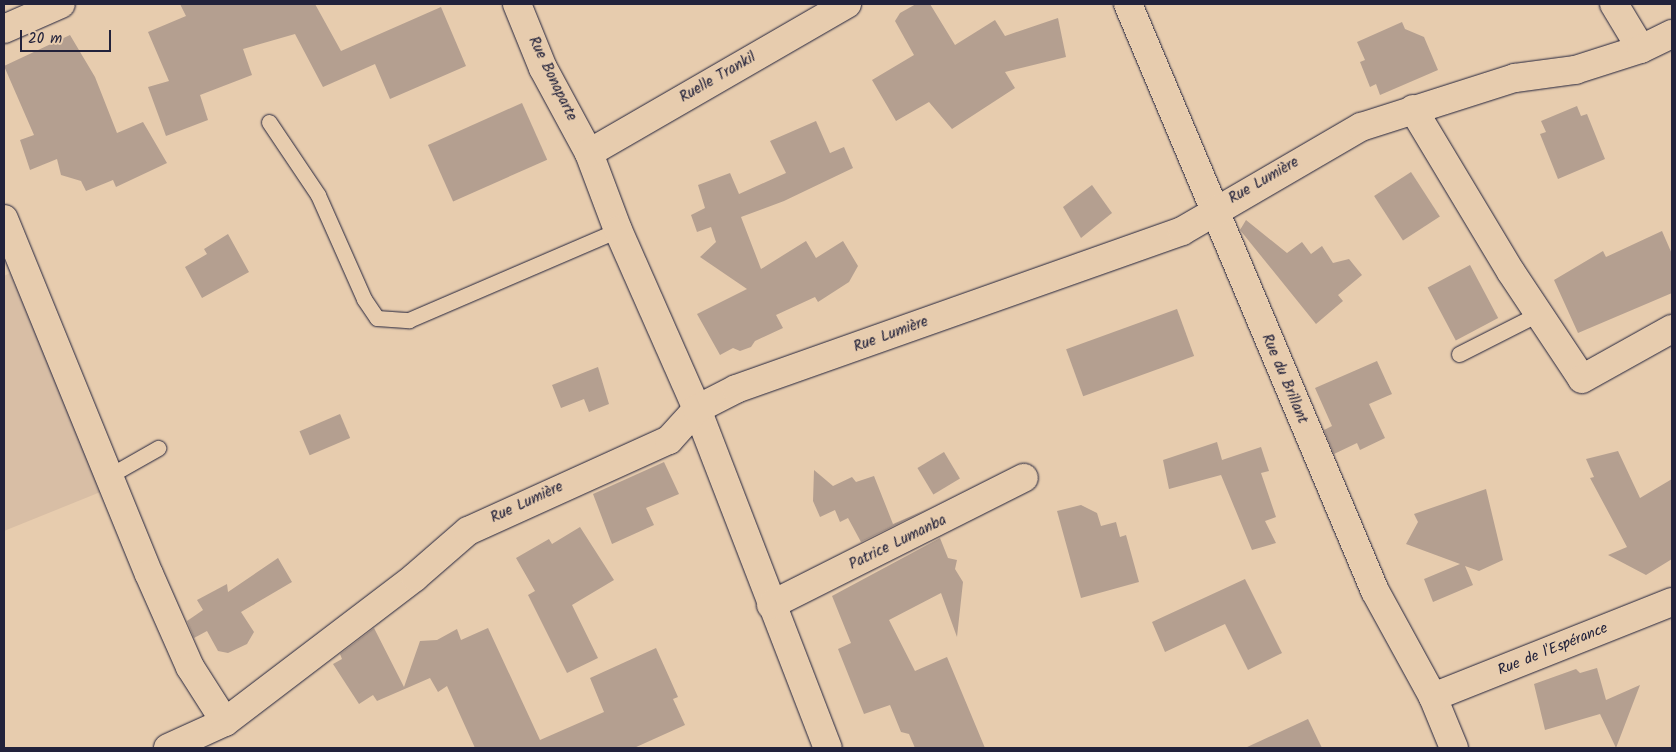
<!DOCTYPE html>
<html>
<head>
<meta charset="utf-8">
<style>
	body { margin:0 }
	#map { position:relative; width:1676px; height:752px; overflow:hidden; background:#e7ccae; font-family:Kalam,sans-serif }
	div>[style] { position:absolute }
	.built>* { inset:0; background:#d8bea5 }
	.building>* { inset:0; background:#b49f90; transform-origin:0 0 }
	.roads { filter:drop-shadow(0 0 1px #22223b) drop-shadow(0 0 1px #22223b) }
	.lane>* { height:15px; margin:-7.5px; padding:0 7.5px; transform-origin:7.5px; border-radius:7.5px; background:#e7ccae }
	.street>* { height:28px; margin:-14px; padding:0 14px; transform-origin:14px; border-radius:14px; background:#e7ccae }
	span { translate:-50% -50%; white-space:nowrap; text-align:center; line-height:1.15; -webkit-text-stroke:4px #e7ccae; paint-order:stroke }
	.street-label { font-size:15px; color:#22223b }
	.frame { position:absolute; inset:0; border:5px solid #22223b; pointer-events:none }
	.scale { position:absolute; left:20px; top:30px; width:91px; height:22px; box-sizing:border-box; border:2px solid #22223b; border-top:0; padding-left:6px; font-size:15px; line-height:18px; white-space:nowrap; color:#22223b; -webkit-text-stroke:4px #e7ccae; paint-order:stroke }
</style>
</head>
<body>
<div id="map">
	<div class="built">
		<div style="clip-path:polygon(10px 273px,103px 491px,4px 531px,4px 276px)"></div>
	</div>
	<div class="building">
		<div style="clip-path:polygon(180px 4px,315px 4px,341px 51px,441px 7px,466px 66px,390px 99px,375px 64px,323px 87px,295px 34px,243px 49px,252px 75px,200px 95px,208px 120px,166px 136px,148px 87px,169px 81px,148px 32px,186px 16px)"></div>
		<div style="clip-path:polygon(916px 4px,930px 4px,955px 45px,995px 20px,1005px 36px,1058px 18px,1066px 57px,1005px 72px,1015px 88px,952px 129px,929px 102px,896px 121px,872px 80px,914px 55px,895px 21px,900px 13px)"></div>
		<div style="clip-path:polygon(1402px 22px,1405px 29px,1424px 37px,1438px 70px,1380px 95px,1376px 84px,1370px 87px,1360px 62px,1365px 60px,1357px 42px)"></div>
		<div style="clip-path:polygon(70px 35px,95px 77px,117px 133px,143px 122px,167px 163px,116px 187px,113px 180px,86px 191px,81px 181px,61px 175px,57px 159px,30px 170px,20px 140px,34px 135px,4px 66px)"></div>
		<div style="left:522px;top:103px;width:62px;height:103px;rotate:66deg"></div>
		<div style="clip-path:polygon(1577px 106px,1581px 116px,1587px 114px,1605px 159px,1558px 179px,1540px 134px,1546px 132px,1541px 121px)"></div>
		<div style="clip-path:polygon(816px 121px,830px 153px,844px 147px,853px 168px,784px 201px,741px 217px,761px 269px,806px 241px,816px 258px,843px 241px,858px 266px,849px 282px,818px 302px,815px 297px,776px 315px,783px 328px,755px 341px,751px 347px,740px 351px,733px 348px,720px 355px,697px 314px,747px 289px,700px 257px,716px 242px,711px 227px,697px 232px,691px 215px,705px 208px,698px 185px,730px 173px,739px 194px,786px 173px,770px 141px)"></div>
		<div style="left:1411px;top:172px;width:53px;height:44px;rotate:57deg"></div>
		<div style="clip-path:polygon(1092px 185px,1112px 213px,1081px 238px,1063px 207px)"></div>
		<div style="clip-path:polygon(1246px 220px,1287px 253px,1302px 242px,1311px 254px,1322px 246px,1333px 263px,1349px 259px,1362px 275px,1338px 295px,1343px 301px,1316px 324px,1240px 230px)"></div>
		<div style="clip-path:polygon(1662px 231px,1672px 254px,1672px 293px,1578px 333px,1554px 280px,1603px 251px,1606px 257px)"></div>
		<div style="clip-path:polygon(228px 234px,249px 272px,202px 298px,185px 267px,207px 254px,204px 249px)"></div>
		<div style="left:1470px;top:265px;width:60px;height:48px;rotate:62deg"></div>
		<div style="left:1177px;top:309px;width:50px;height:118px;rotate:70deg"></div>
		<div style="clip-path:polygon(1377px 361px,1392px 394px,1369px 404px,1385px 438px,1360px 450px,1357px 443px,1334px 454px,1324px 430px,1332px 426px,1315px 388px)"></div>
		<div style="clip-path:polygon(598px 367px,609px 404px,589px 412px,584px 399px,561px 408px,552px 385px)"></div>
		<div style="left:340px;top:414px;width:26px;height:44px;rotate:67deg"></div>
		<div style="clip-path:polygon(1217px 442px,1222px 460px,1261px 447px,1269px 471px,1261px 473px,1276px 517px,1265px 521px,1276px 543px,1252px 550px,1221px 475px,1169px 489px,1163px 460px)"></div>
		<div style="clip-path:polygon(1618px 451px,1640px 498px,1672px 479px,1672px 559px,1646px 575px,1608px 555px,1627px 547px,1590px 478px,1594px 477px,1586px 459px)"></div>
		<div style="left:944px;top:452px;width:31px;height:31px;rotate:59deg"></div>
		<div style="clip-path:polygon(664px 462px,679px 494px,646px 508px,654px 525px,612px 544px,593px 494px)"></div>
		<div style="clip-path:polygon(814px 470px,833px 486px,852px 477px,856px 482px,874px 476px,893px 524px,930px 508px,861px 542px,848px 518px,840px 522px,835px 510px,820px 517px,813px 501px)"></div>
		<div style="clip-path:polygon(1486px 489px,1503px 560px,1479px 571px,1465px 566px,1473px 585px,1433px 602px,1424px 579px,1460px 564px,1406px 544px,1418px 522px,1414px 514px)"></div>
		<div style="clip-path:polygon(1081px 505px,1097px 513px,1101px 526px,1116px 522px,1120px 537px,1126px 535px,1139px 582px,1081px 598px,1057px 511px)"></div>
		<div style="clip-path:polygon(580px 527px,614px 580px,572px 605px,598px 658px,567px 673px,528px 595px,535px 591px,516px 558px,549px 539px,552px 544px)"></div>
		<div style="clip-path:polygon(940px 538px,948px 558px,957px 560px,955px 569px,963px 582px,957px 637px,941px 593px,889px 620px,915px 671px,947px 657px,985px 748px,915px 748px,909px 734px,901px 732px,890px 705px,864px 714px,838px 649px,851px 643px,832px 596px)"></div>
		<div style="clip-path:polygon(278px 558px,292px 582px,241px 612px,254px 632px,247px 644px,228px 653px,218px 651px,207px 631px,194px 638px,187px 621px,203px 610px,197px 600px,227px 584px,228px 592px)"></div>
		<div style="clip-path:polygon(1245px 579px,1282px 653px,1248px 670px,1225px 624px,1165px 652px,1152px 622px)"></div>
		<div style="clip-path:polygon(374px 628px,404px 687px,420px 641px,437px 640px,457px 629px,461px 640px,488px 628px,540px 740px,604px 712px,590px 678px,656px 648px,678px 697px,673px 699px,685px 725px,634px 748px,475px 748px,447px 686px,438px 692px,430px 678px,377px 701px,373px 695px,359px 704px,333px 664px,342px 659px,340px 654px)"></div>
		<div style="clip-path:polygon(1597px 668px,1606px 700px,1640px 685px,1616px 748px,1600px 714px,1545px 730px,1534px 684px,1576px 669px,1580px 673px)"></div>
		<div style="clip-path:polygon(1308px 719px,1322px 748px,1245px 748px)"></div>
	</div>
	<div class="roads">
		<div class="lane">
			<div style="left:269px;top:122px;width:88px;rotate:56.1deg"></div>
			<div style="left:318px;top:195px;width:114px;rotate:66.1deg"></div>
			<div style="left:364px;top:299px;width:23px;rotate:56deg"></div>
			<div style="left:377px;top:318px;width:32px;rotate:4deg"></div>
			<div style="left:409px;top:320px;width:228px;rotate:-23.3deg"></div>
			<div style="left:1459px;top:354px;width:89px;rotate:-26.9deg"></div>
			<div style="left:107px;top:477px;width:59px;rotate:-29.6deg"></div>
		</div>
		<div class="street">
			<div style="left:517px;top:4px;width:69px;rotate:67.9deg"></div>
			<div style="left:543px;top:68px;width:97px;rotate:61.6deg"></div>
			<div style="left:589px;top:153px;width:82px;rotate:69.4deg"></div>
			<div style="left:618px;top:230px;width:196px;rotate:66.2deg"></div>
			<div style="left:697px;top:409px;width:363px;rotate:68.9deg"></div>
			<div style="left:1128px;top:4px;width:637px;rotate:67.18deg"></div>
			<div style="left:1375px;top:591px;width:121px;rotate:61.3deg"></div>
			<div style="left:1433px;top:697px;width:55px;rotate:67.6deg"></div>
			<div style="left:1614px;top:4px;width:52px;rotate:59deg"></div>
			<div style="left:4px;top:29px;width:62px;rotate:-23.7deg"></div>
			<div style="left:1413px;top:109px;width:190px;rotate:59deg"></div>
			<div style="left:1511px;top:272px;width:128px;rotate:56.4deg"></div>
			<div style="left:1582px;top:379px;width:103px;rotate:-29.1deg"></div>
			<div style="left:589px;top:153px;width:298px;rotate:-30deg"></div>
			<div style="left:4px;top:219px;width:383px;rotate:67.8deg"></div>
			<div style="left:149px;top:574px;width:102px;rotate:66.2deg"></div>
			<div style="left:190px;top:667px;width:65px;rotate:57.5deg"></div>
			<div style="left:771px;top:605px;width:283px;rotate:-26.7deg"></div>
			<div style="left:1433px;top:697px;width:257px;rotate:-21.7deg"></div>
			<div style="left:168px;top:748px;width:63px;rotate:-24.5deg"></div>
			<div style="left:225px;top:722px;width:239px;rotate:-37.3deg"></div>
			<div style="left:415px;top:577px;width:70px;rotate:-41deg"></div>
			<div style="left:468px;top:531px;width:221px;rotate:-24.4deg"></div>
			<div style="left:669px;top:440px;width:42px;rotate:-47.9deg"></div>
			<div style="left:697px;top:409px;width:44px;rotate:-27.1deg"></div>
			<div style="left:736px;top:389px;width:473px;rotate:-19.5deg"></div>
			<div style="left:1182px;top:231px;width:207px;rotate:-30.2deg"></div>
			<div style="left:1361px;top:127px;width:162px;rotate:-17.7deg"></div>
			<div style="left:1515px;top:78px;width:61px;rotate:-7.6deg"></div>
			<div style="left:1575px;top:70px;width:69px;rotate:-17.7deg"></div>
			<div style="left:1641px;top:49px;width:34px;rotate:-26deg"></div>
		</div>
	</div>
	<div class="street-label">
		<span style="left:718px;top:78px;rotate:-30deg">Ruelle Trankil</span>
		<span style="left:552px;top:79px;rotate:64deg">Rue Bonaparte</span>
		<span style="left:1264px;top:181px;rotate:-30deg">Rue Lumière</span>
		<span style="left:891px;top:335px;rotate:-20deg">Rue Lumière</span>
		<span style="left:1284px;top:379px;rotate:67deg">Rue du Brillant</span>
		<span style="left:527px;top:503px;rotate:-25deg">Rue Lumière</span>
		<span style="left:898px;top:543px;rotate:-26deg">Patrice Lumanba</span>
		<span style="left:1553px;top:650px;rotate:-22deg">Rue de l'Espérance</span>
	</div>
	<div class="frame"></div>
	<div class="scale">20 m</div>
</div>
</body>
</html>
